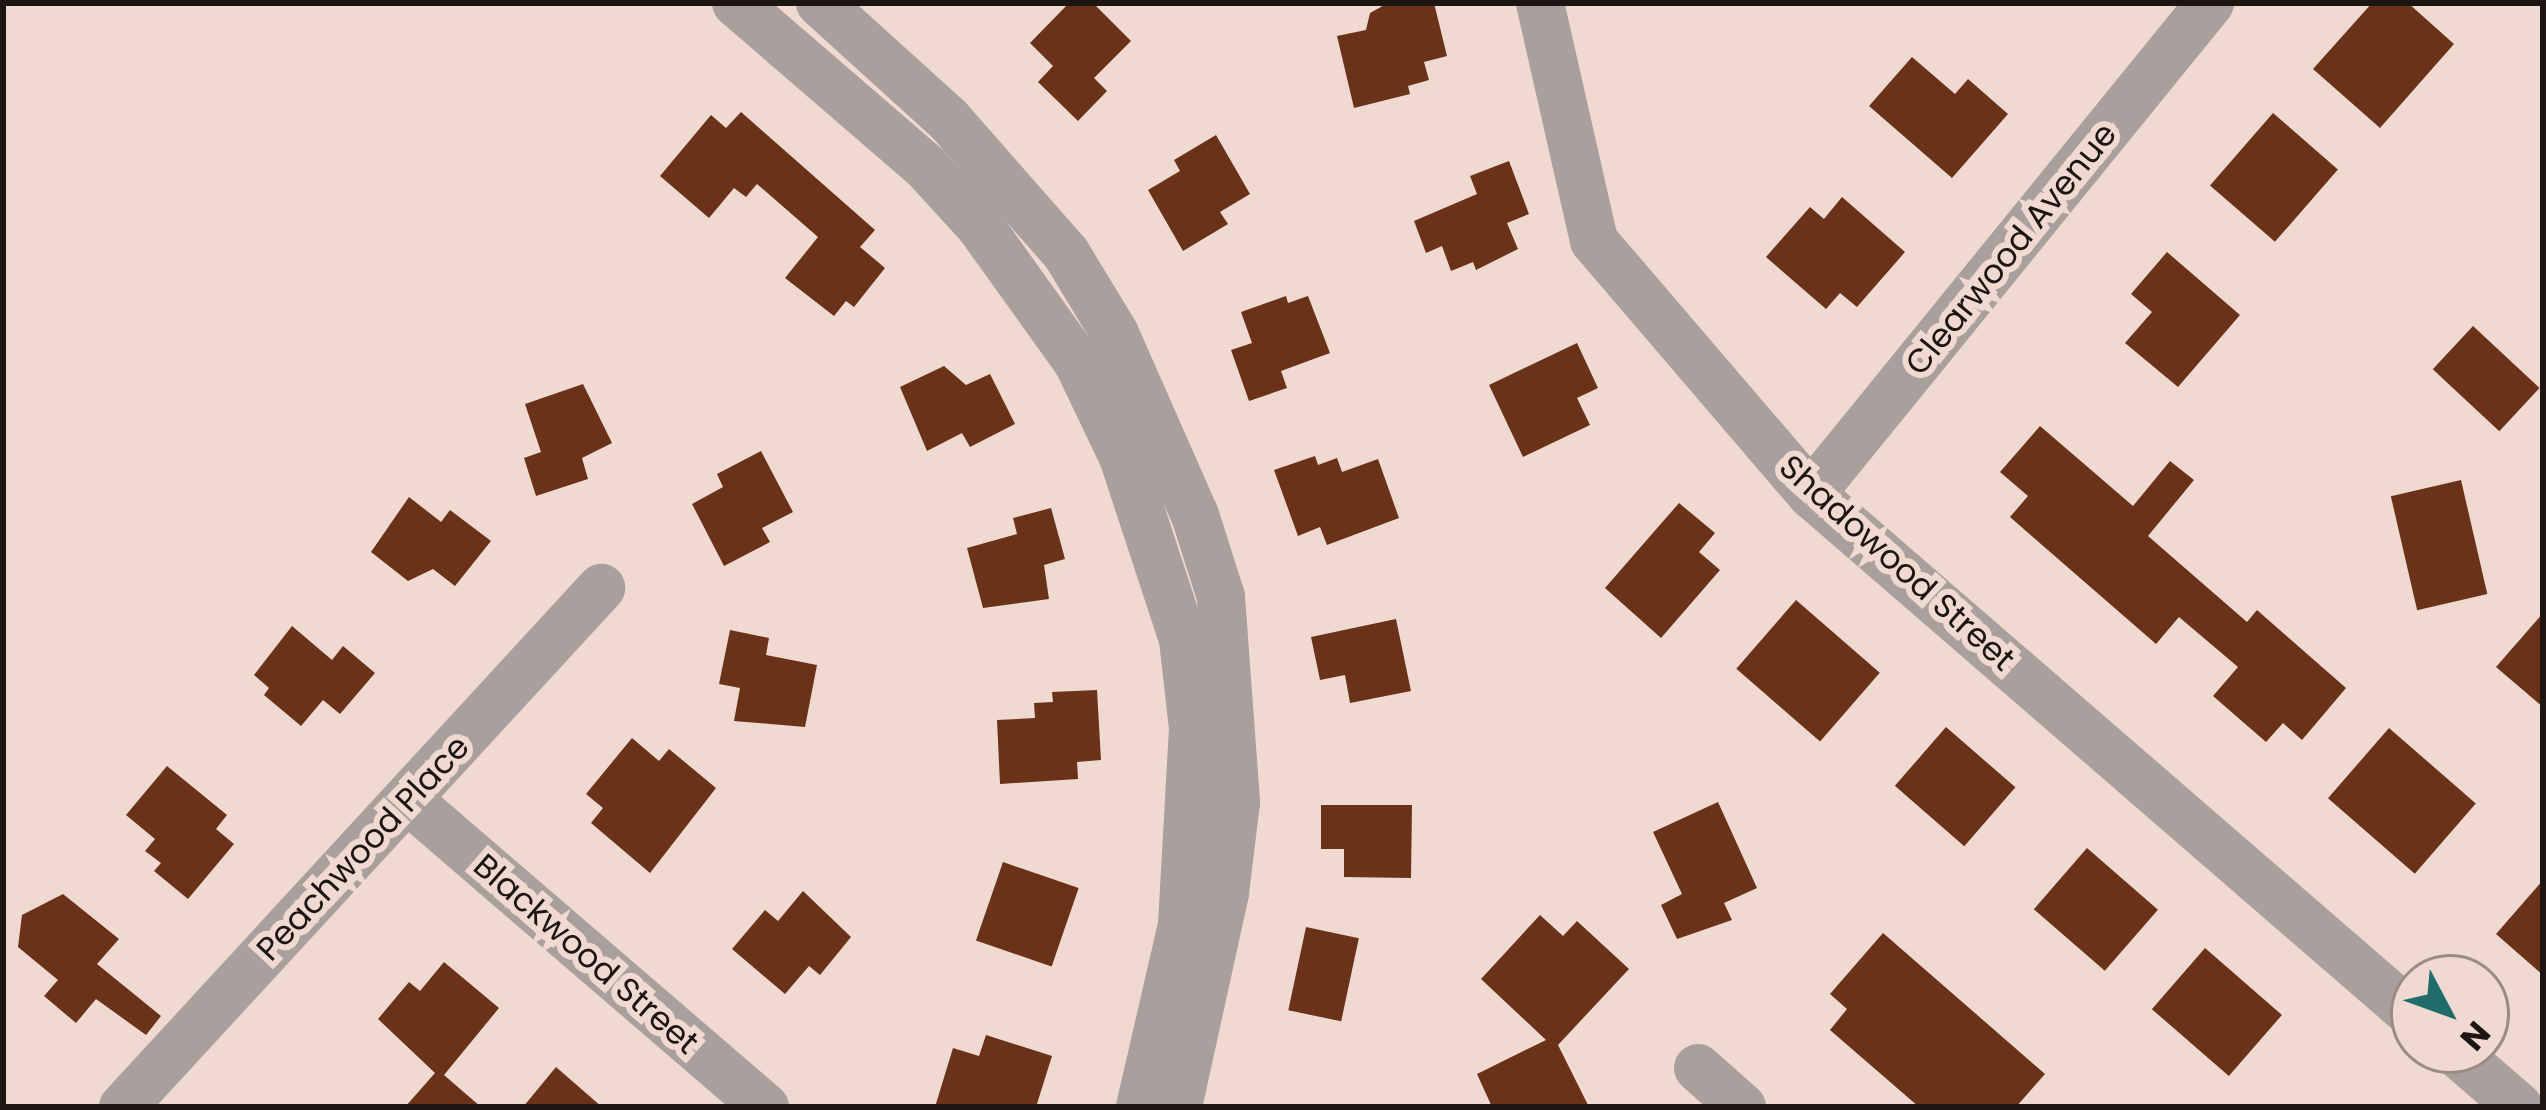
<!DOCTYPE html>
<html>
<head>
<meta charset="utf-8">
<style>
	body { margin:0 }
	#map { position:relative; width:2546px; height:1110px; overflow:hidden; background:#efd9d1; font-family:Poppins,sans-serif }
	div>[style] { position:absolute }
	.building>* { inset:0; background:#6a3319; transform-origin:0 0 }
	.minor>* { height:48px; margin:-24px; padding:0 24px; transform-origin:24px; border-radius:24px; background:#a99f9c }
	span { translate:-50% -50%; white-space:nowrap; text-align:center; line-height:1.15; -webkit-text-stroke:12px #efd9d1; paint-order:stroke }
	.street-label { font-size:33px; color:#1c1512 }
	.frame { position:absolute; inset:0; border:6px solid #1c1512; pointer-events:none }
	.north { position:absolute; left:2390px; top:954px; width:120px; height:120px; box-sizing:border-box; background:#efd9d1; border:3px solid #9b8b85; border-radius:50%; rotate:131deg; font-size:33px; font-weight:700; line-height:48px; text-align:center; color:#1c1512 }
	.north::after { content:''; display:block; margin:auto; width:42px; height:54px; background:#206c6b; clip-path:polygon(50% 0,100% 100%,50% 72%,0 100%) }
</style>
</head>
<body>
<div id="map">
	<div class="building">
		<div style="clip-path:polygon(1069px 3px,1093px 3px,1131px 41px,1094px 78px,1107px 91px,1078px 121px,1038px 82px,1053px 66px,1030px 43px)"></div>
		<div style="clip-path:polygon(1388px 3px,1434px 3px,1447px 56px,1424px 62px,1429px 80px,1408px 86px,1410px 94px,1354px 108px,1337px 36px,1366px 30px,1370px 13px)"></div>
		<div style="clip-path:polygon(2372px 3px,2408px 3px,2454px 44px,2380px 128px,2313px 69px)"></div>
		<div style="clip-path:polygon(1912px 57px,1955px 94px,1968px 79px,2008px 114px,1952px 178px,1869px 106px)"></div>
		<div style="clip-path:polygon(741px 112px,875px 230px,860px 247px,885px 268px,854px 307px,846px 301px,834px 316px,785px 278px,818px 237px,757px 184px,746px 197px,734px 188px,709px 218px,660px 176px,711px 115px,726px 128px)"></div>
		<div style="left:2273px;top:113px;width:86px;height:96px;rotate:41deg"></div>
		<div style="clip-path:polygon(1216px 135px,1250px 194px,1220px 212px,1228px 224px,1183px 251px,1148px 190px,1180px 171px,1174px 160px)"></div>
		<div style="clip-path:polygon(1509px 161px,1529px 214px,1507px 223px,1518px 249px,1476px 270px,1473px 262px,1451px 271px,1442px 246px,1426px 253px,1414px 221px,1477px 194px,1470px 176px)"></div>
		<div style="clip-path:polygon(1842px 197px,1905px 252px,1857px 307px,1840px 293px,1826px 309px,1766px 257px,1810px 207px,1824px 219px)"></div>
		<div style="clip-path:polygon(2167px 252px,2240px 315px,2178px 387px,2125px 343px,2152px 312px,2131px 294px)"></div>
		<div style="clip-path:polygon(1286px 296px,1288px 303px,1308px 296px,1330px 353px,1281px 371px,1287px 388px,1249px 401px,1231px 350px,1252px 343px,1241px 312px)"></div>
		<div style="left:2473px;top:326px;width:91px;height:59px;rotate:43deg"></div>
		<div style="clip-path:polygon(1577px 343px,1598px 388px,1577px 398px,1590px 425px,1523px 457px,1489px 385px)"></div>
		<div style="clip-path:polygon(944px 366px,966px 385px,990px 374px,1015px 424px,970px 447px,962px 433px,927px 451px,900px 387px)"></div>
		<div style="clip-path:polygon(583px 384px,612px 443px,582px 458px,588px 479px,536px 496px,524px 458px,541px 452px,525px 404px)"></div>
		<div style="clip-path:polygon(2040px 426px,2133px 506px,2170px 461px,2194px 480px,2148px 536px,2247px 622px,2257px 610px,2346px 688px,2302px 740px,2283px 723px,2266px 742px,2213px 696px,2238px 667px,2179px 617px,2156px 644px,2010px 517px,2028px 496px,2000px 472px)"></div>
		<div style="clip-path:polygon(761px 451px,793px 512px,762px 528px,770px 542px,724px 566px,692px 504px,723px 487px,717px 474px)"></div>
		<div style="clip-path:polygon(1315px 456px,1318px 465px,1337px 458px,1342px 472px,1378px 459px,1399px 518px,1327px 545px,1320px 527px,1298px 536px,1274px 470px)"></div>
		<div style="left:2461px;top:480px;width:117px;height:72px;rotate:77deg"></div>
		<div style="clip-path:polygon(409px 497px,441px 522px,450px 510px,491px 541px,455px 586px,433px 569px,408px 581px,371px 552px)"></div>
		<div style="clip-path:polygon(1679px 503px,1715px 533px,1699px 552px,1720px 570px,1661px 638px,1605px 588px)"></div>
		<div style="clip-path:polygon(1051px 508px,1065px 559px,1044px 565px,1049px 599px,983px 608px,967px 548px,1017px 534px,1013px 518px)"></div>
		<div style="left:1796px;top:600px;width:111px;height:91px;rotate:41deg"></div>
		<div style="clip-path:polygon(2543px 613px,2543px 707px,2496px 667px)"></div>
		<div style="clip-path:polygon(1396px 619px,1411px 691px,1350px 703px,1345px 675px,1320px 680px,1311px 637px)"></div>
		<div style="clip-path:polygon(292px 626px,332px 660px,343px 646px,375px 673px,340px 714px,323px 700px,301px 726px,264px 695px,269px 688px,254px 675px)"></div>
		<div style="clip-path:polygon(730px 630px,769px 638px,766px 655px,817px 665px,805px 727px,734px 721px,740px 688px,719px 684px)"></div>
		<div style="clip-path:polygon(1097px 690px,1101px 760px,1077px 762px,1078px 779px,1000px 784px,997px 720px,1035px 718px,1034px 703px,1053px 702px,1052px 692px)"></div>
		<div style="left:1946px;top:727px;width:92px;height:78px;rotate:41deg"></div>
		<div style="left:2389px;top:728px;width:115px;height:93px;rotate:41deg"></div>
		<div style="clip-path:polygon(632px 738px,659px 761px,669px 749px,716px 788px,650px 873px,591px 823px,603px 808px,586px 794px)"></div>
		<div style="clip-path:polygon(167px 766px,227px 815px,216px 829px,234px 844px,188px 899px,154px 871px,161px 863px,145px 851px,155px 839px,126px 815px)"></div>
		<div style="clip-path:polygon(1718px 802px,1757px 888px,1724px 903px,1732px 920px,1677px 939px,1661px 905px,1682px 894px,1653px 832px)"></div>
		<div style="clip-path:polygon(1321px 805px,1412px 805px,1411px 878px,1344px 877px,1344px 849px,1321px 849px)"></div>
		<div style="left:2087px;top:848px;width:94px;height:81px;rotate:41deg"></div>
		<div style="left:1003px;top:862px;width:80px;height:83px;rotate:19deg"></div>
		<div style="clip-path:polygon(2543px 880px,2543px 975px,2496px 934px)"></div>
		<div style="clip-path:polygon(803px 891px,851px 937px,820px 975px,809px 966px,785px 994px,732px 949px,765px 910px,778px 921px)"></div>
		<div style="clip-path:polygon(63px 894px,119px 939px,97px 964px,161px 1016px,146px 1035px,96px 999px,76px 1023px,44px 996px,58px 980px,18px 947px,22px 915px)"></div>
		<div style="clip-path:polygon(1540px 915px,1563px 936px,1577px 921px,1629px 969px,1558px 1045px,1589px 1107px,1492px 1107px,1477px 1074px,1546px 1040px,1481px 979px)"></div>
		<div style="left:1306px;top:927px;width:54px;height:85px;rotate:12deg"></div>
		<div style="clip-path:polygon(1883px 933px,2045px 1074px,2016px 1107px,1919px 1107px,1830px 1030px,1847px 1009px,1830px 994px)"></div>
		<div style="left:2205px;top:948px;width:102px;height:81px;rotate:41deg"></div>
		<div style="clip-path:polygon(444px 962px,499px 1008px,444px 1075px,481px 1107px,405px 1107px,435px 1073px,378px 1019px,409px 982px,420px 991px)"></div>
		<div style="clip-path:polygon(986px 1035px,1052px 1056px,1036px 1107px,935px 1107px,953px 1048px,979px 1056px)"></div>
		<div style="clip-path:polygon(556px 1067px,602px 1107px,523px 1107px)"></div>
	</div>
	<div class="minor">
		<div style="left:736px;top:3px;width:252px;rotate:40.8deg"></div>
		<div style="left:927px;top:168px;width:79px;rotate:47.6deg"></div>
		<div style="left:980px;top:226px;width:168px;rotate:54.4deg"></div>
		<div style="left:1078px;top:363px;width:104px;rotate:64.4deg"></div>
		<div style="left:1123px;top:457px;width:193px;rotate:71.8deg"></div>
		<div style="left:1183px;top:640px;width:89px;rotate:83.5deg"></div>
		<div style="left:1193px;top:728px;width:197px;rotate:93.2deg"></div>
		<div style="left:1182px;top:925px;width:187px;rotate:103deg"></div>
		<div style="left:820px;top:3px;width:174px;rotate:42.2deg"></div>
		<div style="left:949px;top:120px;width:177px;rotate:48.7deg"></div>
		<div style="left:1066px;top:253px;width:95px;rotate:58.8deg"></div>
		<div style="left:1115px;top:334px;width:198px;rotate:66.2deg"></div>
		<div style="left:1195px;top:515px;width:86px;rotate:72.4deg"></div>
		<div style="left:1221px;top:597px;width:206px;rotate:85.8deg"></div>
		<div style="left:1236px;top:802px;width:92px;rotate:96.9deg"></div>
		<div style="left:1225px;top:893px;width:219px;rotate:102.4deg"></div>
		<div style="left:1540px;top:3px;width:244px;rotate:77.2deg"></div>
		<div style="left:1594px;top:241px;width:333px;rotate:49.4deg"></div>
		<div style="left:1811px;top:494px;width:798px;rotate:40.88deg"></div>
		<div style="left:1811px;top:494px;width:633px;rotate:-50.9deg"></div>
		<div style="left:408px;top:800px;width:471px;rotate:40.7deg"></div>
		<div style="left:2453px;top:1050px;width:87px;rotate:40.8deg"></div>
		<div style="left:1698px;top:1068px;width:59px;rotate:41.6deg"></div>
		<div style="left:123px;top:1107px;width:706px;rotate:-47.35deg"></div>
	</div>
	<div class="street-label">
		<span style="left:2011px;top:249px;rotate:-51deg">Clearwood Avenue</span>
		<span style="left:1897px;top:563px;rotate:42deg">Shadowood Street</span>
		<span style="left:363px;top:848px;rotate:-47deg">Peachwood Place</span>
		<span style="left:586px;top:954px;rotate:41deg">Blackwood Street</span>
	</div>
	<div class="frame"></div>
	<div class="north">N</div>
</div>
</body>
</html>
